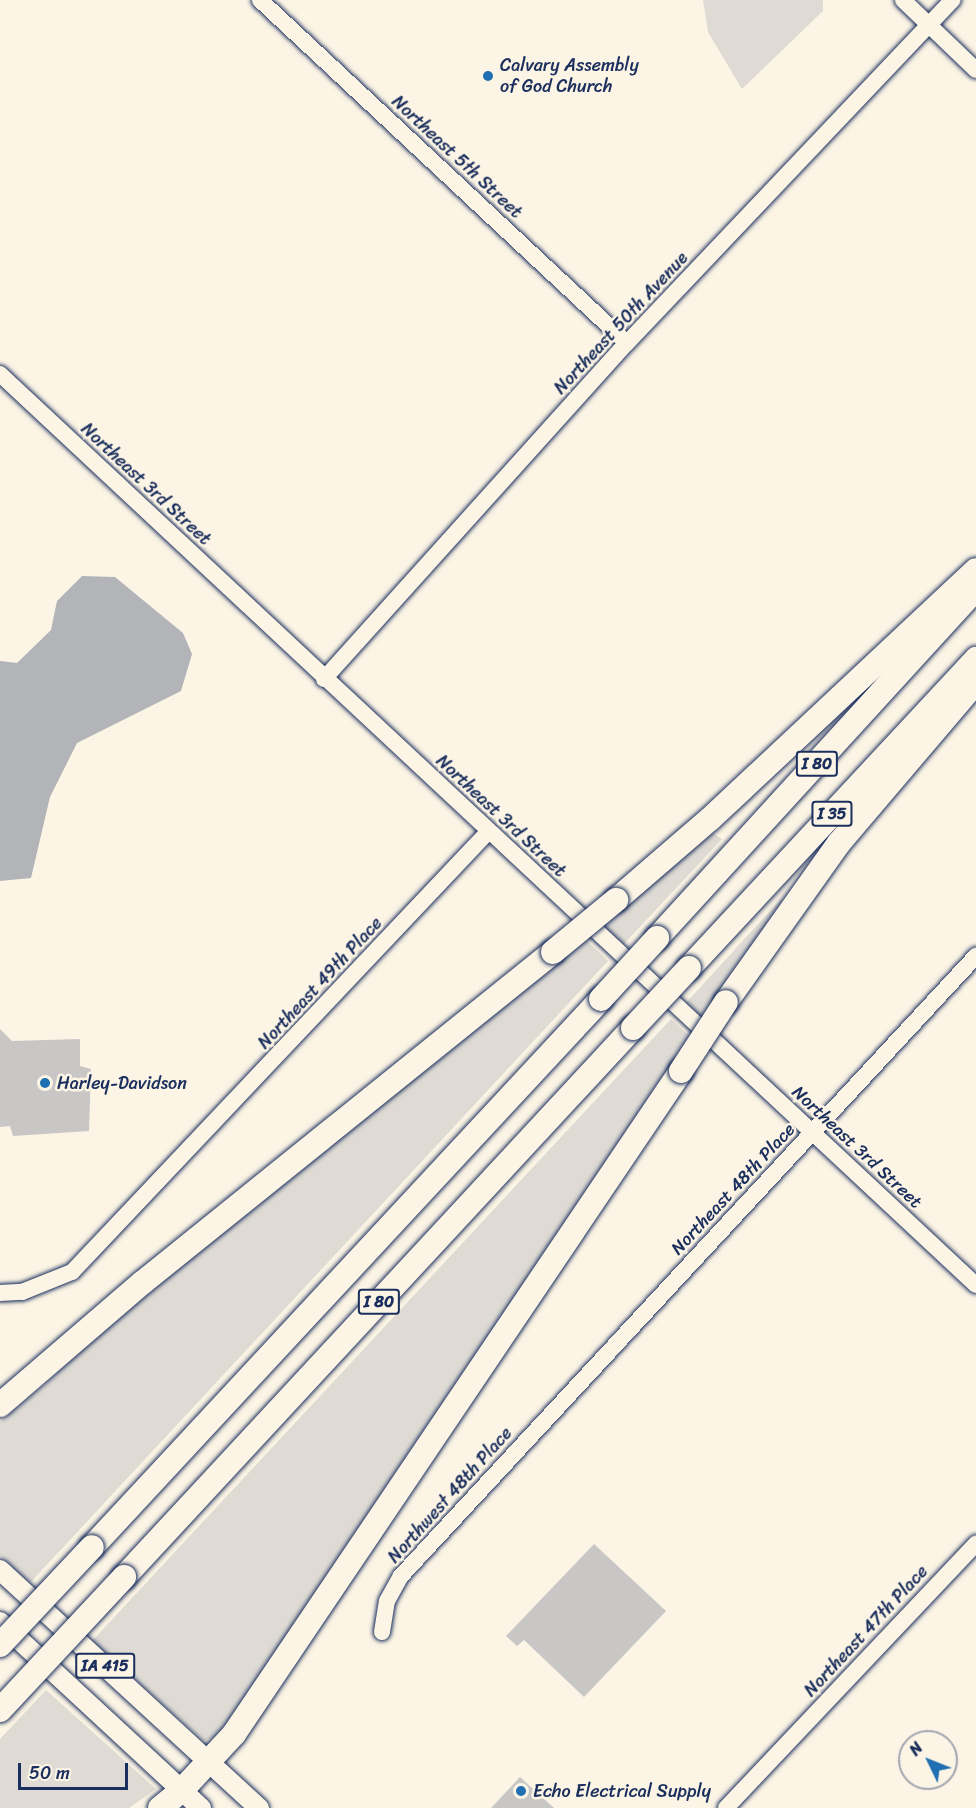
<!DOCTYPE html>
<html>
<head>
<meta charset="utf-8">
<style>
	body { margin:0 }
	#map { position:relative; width:976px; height:1808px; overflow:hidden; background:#fcf5e5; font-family:Sriracha,sans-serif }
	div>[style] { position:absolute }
	.green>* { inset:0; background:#dfdbd4 }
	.water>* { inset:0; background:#b2b4b8 }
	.building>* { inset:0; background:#c8c7c6 }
	.roads { filter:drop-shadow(0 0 2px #1b2f5e) drop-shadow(0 0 2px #1b2f5e) }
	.minor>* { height:16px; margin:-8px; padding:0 8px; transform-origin:8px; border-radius:8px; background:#fcf5e5 }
	.major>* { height:20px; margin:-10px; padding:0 10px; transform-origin:10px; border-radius:10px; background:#fcf5e5 }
	.highway>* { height:24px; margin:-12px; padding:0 12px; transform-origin:12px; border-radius:12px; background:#fcf5e5 }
	.bridges { filter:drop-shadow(0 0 2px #1b2f5e) drop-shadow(0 0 2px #1b2f5e) }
	.highway-bridge>* { height:24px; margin:-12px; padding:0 12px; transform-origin:12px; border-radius:12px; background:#fcf5e5 }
	.dots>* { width:16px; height:16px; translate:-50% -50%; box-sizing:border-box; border:3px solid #fcf5e5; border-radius:50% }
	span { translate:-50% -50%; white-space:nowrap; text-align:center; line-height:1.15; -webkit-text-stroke:5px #fcf5e5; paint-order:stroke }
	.shield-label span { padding:2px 4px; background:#fcf5e5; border:2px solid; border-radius:4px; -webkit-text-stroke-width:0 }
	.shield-label { font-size:16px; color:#1b2f5e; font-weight:700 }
	.poi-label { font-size:18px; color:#1b2f5e }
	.left { translate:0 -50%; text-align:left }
	.street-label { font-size:18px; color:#1b2f5e }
	.north { position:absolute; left:898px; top:1730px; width:60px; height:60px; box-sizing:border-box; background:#fcf5e5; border:2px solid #a2a6af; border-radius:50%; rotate:313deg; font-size:16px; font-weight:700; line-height:24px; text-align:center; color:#1b2f5e }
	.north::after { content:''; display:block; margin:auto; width:21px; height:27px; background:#1f6fb2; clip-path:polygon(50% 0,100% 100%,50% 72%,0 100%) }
	.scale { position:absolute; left:18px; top:1763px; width:110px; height:27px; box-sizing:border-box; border:3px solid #1b2f5e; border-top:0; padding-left:8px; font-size:18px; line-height:21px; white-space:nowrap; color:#1b2f5e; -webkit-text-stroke:4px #fcf5e5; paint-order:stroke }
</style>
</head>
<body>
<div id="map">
	<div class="green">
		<div style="clip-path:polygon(703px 0,823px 0,823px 11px,742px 89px,708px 32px)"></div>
		<div style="clip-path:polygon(711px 832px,722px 839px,623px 945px,601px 924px)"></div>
		<div style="clip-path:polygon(781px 899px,785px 902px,702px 1022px,684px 1005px)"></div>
		<div style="clip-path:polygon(584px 938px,608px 961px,30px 1583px,0 1556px,0 1422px,45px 1385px,161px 1276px)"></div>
		<div style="clip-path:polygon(671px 1019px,691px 1038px,241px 1707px,216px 1736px,204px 1741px,92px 1641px)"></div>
		<div style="clip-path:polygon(46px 1690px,156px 1789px,129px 1808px,0 1808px,0 1739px)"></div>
	</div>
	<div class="water">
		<div style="clip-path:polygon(82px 576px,115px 577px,183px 633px,192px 654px,181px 691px,77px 743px,50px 797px,31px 878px,0 881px,0 661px,17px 663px,51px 630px,57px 601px)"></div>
	</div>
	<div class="building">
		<div style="clip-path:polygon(0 1029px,12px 1041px,80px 1039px,80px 1066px,91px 1069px,89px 1131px,13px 1136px,10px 1126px,0 1127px)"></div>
		<div style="clip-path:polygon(594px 1544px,666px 1611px,584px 1697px,524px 1640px,517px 1646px,506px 1636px)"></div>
		<div style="clip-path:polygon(520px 1777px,554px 1808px,491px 1808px)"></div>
	</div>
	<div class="roads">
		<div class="minor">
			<div style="left:260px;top:0;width:502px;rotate:43.06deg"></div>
			<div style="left:903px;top:0;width:101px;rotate:43.8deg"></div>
			<div style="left:0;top:374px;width:1335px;rotate:43.03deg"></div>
			<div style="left:324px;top:679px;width:452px;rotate:-48deg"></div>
			<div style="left:627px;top:343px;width:473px;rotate:-46.5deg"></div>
			<div style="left:0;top:1293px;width:22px;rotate:-3deg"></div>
			<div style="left:22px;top:1292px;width:54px;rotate:-21.8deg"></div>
			<div style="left:72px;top:1272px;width:606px;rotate:-46.61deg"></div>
			<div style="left:382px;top:1632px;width:31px;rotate:-81deg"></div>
			<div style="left:387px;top:1601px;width:29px;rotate:-61deg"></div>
			<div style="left:401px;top:1576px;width:846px;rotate:-47.16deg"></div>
			<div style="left:726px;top:1808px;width:364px;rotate:-46.6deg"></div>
		</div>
		<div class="major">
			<div style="left:0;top:1570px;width:352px;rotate:42.6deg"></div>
			<div style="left:0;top:1622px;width:274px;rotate:42.8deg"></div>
		</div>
		<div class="highway">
			<div style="left:616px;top:900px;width:124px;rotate:-40.8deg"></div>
			<div style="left:710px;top:819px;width:364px;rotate:-43.1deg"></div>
			<div style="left:657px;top:938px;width:467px;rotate:-47.6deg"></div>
			<div style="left:689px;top:968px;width:422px;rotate:-47.1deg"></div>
			<div style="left:726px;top:1002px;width:195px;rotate:-54.6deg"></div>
			<div style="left:839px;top:843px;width:211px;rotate:-49.6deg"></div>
			<div style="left:0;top:1405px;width:187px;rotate:-40.7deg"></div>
			<div style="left:142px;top:1283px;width:528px;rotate:-38.85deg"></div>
			<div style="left:92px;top:1547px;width:748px;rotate:-47.11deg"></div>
			<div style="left:124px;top:1577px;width:749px;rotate:-47.17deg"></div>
			<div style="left:160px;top:1808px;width:28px;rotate:-39deg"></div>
			<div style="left:182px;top:1790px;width:76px;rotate:-47.1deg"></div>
			<div style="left:234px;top:1734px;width:800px;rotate:-56.01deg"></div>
		</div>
	</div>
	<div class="bridges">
		<div class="highway-bridge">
			<div style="left:553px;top:952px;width:82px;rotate:-39.5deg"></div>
			<div style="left:601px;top:999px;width:83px;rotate:-47.4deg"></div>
			<div style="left:633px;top:1028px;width:82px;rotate:-47deg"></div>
			<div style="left:681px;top:1071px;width:82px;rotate:-56.9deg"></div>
			<div style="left:0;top:1645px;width:134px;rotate:-46.8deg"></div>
			<div style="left:0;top:1710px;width:182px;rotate:-47deg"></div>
		</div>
	</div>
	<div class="dots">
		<div style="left:488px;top:76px;background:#1f6fb2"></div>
		<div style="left:45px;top:1083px;background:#1f6fb2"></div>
		<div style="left:521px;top:1791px;background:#1f6fb2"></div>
	</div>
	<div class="shield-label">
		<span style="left:817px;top:764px">I 80</span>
		<span style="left:832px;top:814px">I 35</span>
		<span style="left:379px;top:1302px">I 80</span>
		<span style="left:105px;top:1666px">IA 415</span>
	</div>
	<div class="poi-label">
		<span class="left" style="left:500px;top:76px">Calvary Assembly<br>of God Church</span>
		<span class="left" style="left:57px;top:1083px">Harley-Davidson</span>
		<span class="left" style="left:533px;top:1791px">Echo Electrical Supply</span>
	</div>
	<div class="street-label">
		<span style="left:457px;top:157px;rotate:43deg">Northeast 5th Street</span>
		<span style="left:621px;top:323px;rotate:-47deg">Northeast 50th Avenue</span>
		<span style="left:146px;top:484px;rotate:43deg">Northeast 3rd Street</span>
		<span style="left:501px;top:816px;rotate:43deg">Northeast 3rd Street</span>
		<span style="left:320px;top:983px;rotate:-47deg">Northeast 49th Place</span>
		<span style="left:857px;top:1147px;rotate:43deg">Northeast 3rd Street</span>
		<span style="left:733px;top:1189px;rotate:-47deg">Northeast 48th Place</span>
		<span style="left:450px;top:1495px;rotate:-48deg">Northwest 48th Place</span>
		<span style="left:866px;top:1631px;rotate:-47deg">Northeast 47th Place</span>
	</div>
	<div class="north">N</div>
	<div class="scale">50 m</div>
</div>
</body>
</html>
